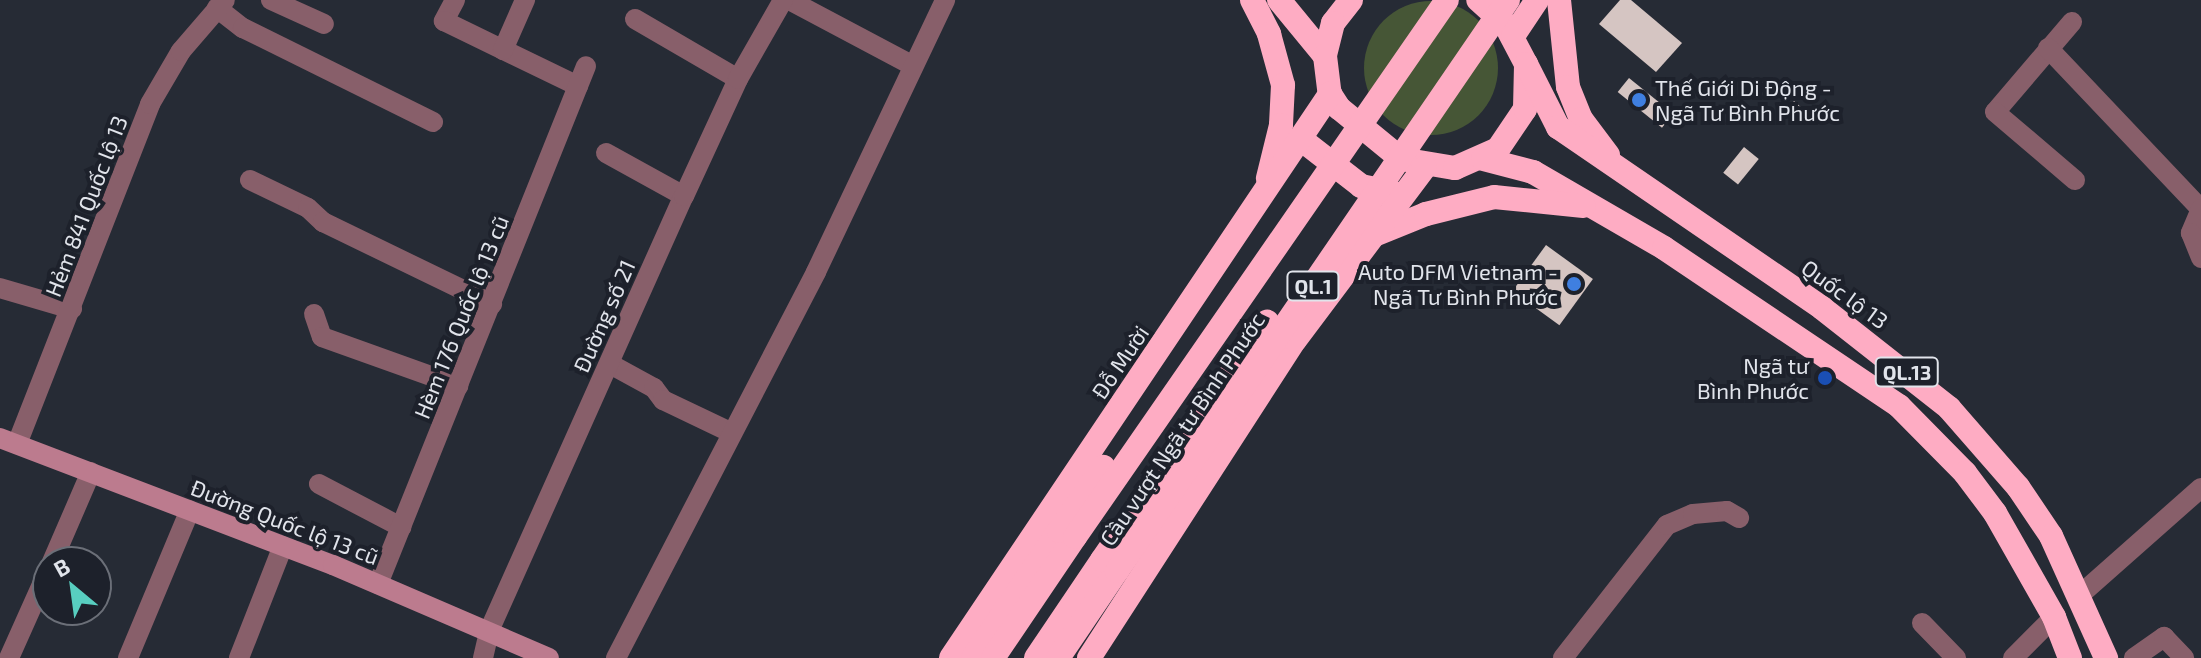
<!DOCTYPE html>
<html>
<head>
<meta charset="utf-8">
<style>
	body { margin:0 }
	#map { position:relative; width:2201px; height:658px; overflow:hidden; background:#262b35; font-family:"Exo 2",sans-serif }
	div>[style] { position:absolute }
	.green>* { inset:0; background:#465636 }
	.round { border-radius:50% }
	.building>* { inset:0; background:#d5c5c2; transform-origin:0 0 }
	.street>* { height:20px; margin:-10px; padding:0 10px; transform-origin:10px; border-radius:10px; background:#885f6a }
	.secondary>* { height:20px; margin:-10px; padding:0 10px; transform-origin:10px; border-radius:10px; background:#bc7b8e }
	.highway>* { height:24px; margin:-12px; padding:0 12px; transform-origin:12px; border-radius:12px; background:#feacc3 }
	.highway-bridge>* { height:24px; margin:-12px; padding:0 12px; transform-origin:12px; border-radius:12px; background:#feacc3 }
	.dots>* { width:22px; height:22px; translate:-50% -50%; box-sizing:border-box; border:4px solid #1d212b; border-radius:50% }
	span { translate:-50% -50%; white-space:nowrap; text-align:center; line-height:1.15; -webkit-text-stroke:8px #1d212b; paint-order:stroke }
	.shield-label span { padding:2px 6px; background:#1d212b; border:2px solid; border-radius:6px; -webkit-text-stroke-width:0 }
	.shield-label { font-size:20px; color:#e1e4eb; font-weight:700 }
	.poi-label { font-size:22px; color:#e1e4eb }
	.left { translate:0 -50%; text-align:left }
	.right { translate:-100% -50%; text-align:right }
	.street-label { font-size:22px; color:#e1e4eb }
	.north { position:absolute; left:32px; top:546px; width:80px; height:80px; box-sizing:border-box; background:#1d212b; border:2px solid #6b6f78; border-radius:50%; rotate:331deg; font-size:22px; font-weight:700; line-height:32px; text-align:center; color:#e1e4eb }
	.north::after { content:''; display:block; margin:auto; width:28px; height:36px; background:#58cec0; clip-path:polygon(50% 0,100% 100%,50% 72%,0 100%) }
</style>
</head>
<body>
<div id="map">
	<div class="green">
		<div class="round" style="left:1364px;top:1px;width:134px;height:134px"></div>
	</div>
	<div class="building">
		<div style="clip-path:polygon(1620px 0,1631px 0,1682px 43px,1656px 72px,1599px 24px)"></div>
		<div style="left:1629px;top:78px;width:57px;height:18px;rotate:39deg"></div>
		<div style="clip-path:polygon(1794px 101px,1814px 119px,1811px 122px,1791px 105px)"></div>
		<div style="left:1744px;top:147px;width:19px;height:33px;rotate:39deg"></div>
		<div style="left:1546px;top:245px;width:58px;height:57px;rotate:36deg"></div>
	</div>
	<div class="street">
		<div style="left:271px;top:0;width:58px;rotate:24.4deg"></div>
		<div style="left:455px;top:0;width:24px;rotate:118deg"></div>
		<div style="left:444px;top:21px;width:149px;rotate:25.9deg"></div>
		<div style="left:789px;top:0;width:139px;rotate:27.9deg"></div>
		<div style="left:217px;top:8px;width:33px;rotate:38deg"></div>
		<div style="left:243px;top:28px;width:212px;rotate:26.3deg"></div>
		<div style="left:635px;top:19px;width:119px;rotate:30.2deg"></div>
		<div style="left:2072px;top:22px;width:118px;rotate:130.5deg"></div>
		<div style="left:1995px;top:112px;width:105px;rotate:40.4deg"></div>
		<div style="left:2048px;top:48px;width:222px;rotate:46.5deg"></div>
		<div style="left:503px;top:50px;width:55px;rotate:-66.3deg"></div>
		<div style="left:606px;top:153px;width:89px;rotate:28.9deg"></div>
		<div style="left:250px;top:180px;width:64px;rotate:25.8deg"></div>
		<div style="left:308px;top:208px;width:21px;rotate:43deg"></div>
		<div style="left:323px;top:222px;width:188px;rotate:25.9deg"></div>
		<div style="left:2201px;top:209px;width:26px;rotate:113deg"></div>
		<div style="left:2191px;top:233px;width:27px;rotate:68deg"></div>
		<div style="left:0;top:288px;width:75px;rotate:16.3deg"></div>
		<div style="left:314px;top:314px;width:24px;rotate:71deg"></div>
		<div style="left:322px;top:337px;width:145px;rotate:19.7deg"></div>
		<div style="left:610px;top:364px;width:50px;rotate:28.6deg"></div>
		<div style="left:654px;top:388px;width:15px;rotate:53deg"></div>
		<div style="left:663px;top:400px;width:74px;rotate:25.5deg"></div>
		<div style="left:17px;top:444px;width:365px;rotate:-68.6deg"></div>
		<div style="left:150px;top:104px;width:61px;rotate:-59.7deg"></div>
		<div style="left:181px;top:51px;width:67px;rotate:-49.2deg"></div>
		<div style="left:319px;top:484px;width:93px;rotate:27.7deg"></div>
		<div style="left:52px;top:562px;width:98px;rotate:-66.6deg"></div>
		<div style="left:378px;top:584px;width:558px;rotate:-68.12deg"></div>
		<div style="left:2081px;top:594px;width:160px;rotate:-41.5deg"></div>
		<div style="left:1922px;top:623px;width:49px;rotate:45.8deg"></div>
		<div style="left:9px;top:658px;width:95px;rotate:-65.9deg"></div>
		<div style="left:128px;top:658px;width:160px;rotate:-67.3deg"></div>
		<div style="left:239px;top:658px;width:120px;rotate:-68.6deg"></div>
		<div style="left:483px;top:658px;width:28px;rotate:-77deg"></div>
		<div style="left:489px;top:631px;width:477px;rotate:-65.9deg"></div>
		<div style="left:684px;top:196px;width:129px;rotate:-65.2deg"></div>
		<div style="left:738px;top:79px;width:91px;rotate:-60.3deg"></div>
		<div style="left:616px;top:658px;width:435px;rotate:-62.6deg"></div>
		<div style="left:816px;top:272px;width:301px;rotate:-64.6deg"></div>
		<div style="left:1563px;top:658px;width:169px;rotate:-52deg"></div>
		<div style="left:1667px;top:525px;width:28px;rotate:-23deg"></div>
		<div style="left:1693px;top:514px;width:34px;rotate:-5deg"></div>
		<div style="left:1727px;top:511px;width:14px;rotate:30deg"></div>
		<div style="left:2013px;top:658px;width:58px;rotate:-45deg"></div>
		<div style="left:2134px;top:658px;width:37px;rotate:-35deg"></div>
		<div style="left:2164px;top:637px;width:29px;rotate:46deg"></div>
	</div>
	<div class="secondary">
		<div style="left:0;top:438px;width:356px;rotate:20.9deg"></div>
		<div style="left:333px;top:565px;width:235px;rotate:23.3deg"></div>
	</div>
	<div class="highway">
		<div style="left:1252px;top:0;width:38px;rotate:63deg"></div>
		<div style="left:1269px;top:34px;width:53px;rotate:74.6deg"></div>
		<div style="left:1283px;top:85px;width:40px;rotate:92.9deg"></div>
		<div style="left:1281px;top:125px;width:55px;rotate:103.8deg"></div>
		<div style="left:1279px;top:0;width:72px;rotate:50.6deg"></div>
		<div style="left:1351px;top:0;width:29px;rotate:128deg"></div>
		<div style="left:1333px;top:23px;width:34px;rotate:104deg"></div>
		<div style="left:1325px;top:56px;width:38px;rotate:83deg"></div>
		<div style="left:1330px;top:94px;width:17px;rotate:57deg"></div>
		<div style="left:1339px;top:108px;width:80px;rotate:39.4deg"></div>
		<div style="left:1401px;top:159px;width:55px;rotate:9.5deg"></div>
		<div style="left:1455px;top:168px;width:47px;rotate:-23.8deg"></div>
		<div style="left:1498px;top:149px;width:48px;rotate:-56deg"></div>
		<div style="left:1525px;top:109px;width:45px;rotate:-88.7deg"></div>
		<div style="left:1526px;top:64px;width:45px;rotate:-117.7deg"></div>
		<div style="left:1505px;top:24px;width:36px;rotate:-138deg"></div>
		<div style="left:1559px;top:0;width:87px;rotate:84.1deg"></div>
		<div style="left:1568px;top:87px;width:35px;rotate:68deg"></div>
		<div style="left:1581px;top:119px;width:45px;rotate:53.1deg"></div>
		<div style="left:1513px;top:36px;width:43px;rotate:-56.3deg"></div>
		<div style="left:1526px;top:64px;width:71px;rotate:63.1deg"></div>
		<div style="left:1558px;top:127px;width:320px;rotate:34.4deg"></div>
		<div style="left:1822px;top:308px;width:162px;rotate:38.2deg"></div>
		<div style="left:1949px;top:408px;width:105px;rotate:48.9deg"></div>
		<div style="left:2018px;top:487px;width:59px;rotate:56deg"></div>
		<div style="left:2051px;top:536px;width:134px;rotate:65.7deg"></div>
		<div style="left:1302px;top:140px;width:75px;rotate:37.9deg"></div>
		<div style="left:1361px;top:186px;width:33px;rotate:12deg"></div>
		<div style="left:1483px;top:159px;width:52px;rotate:14.6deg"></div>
		<div style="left:1533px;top:172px;width:151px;rotate:30.1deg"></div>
		<div style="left:1664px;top:248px;width:283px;rotate:33.9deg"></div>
		<div style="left:1899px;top:406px;width:94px;rotate:45.4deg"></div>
		<div style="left:1965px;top:473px;width:50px;rotate:53.1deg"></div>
		<div style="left:1995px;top:513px;width:120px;rotate:60.4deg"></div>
		<div style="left:2054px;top:617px;width:44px;rotate:68.7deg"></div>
		<div style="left:1372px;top:236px;width:58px;rotate:-22.2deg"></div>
		<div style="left:1426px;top:214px;width:70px;rotate:-14deg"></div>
		<div style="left:1494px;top:197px;width:90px;rotate:5.7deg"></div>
		<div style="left:951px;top:658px;width:680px;rotate:-56.1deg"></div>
		<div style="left:973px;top:658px;width:153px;rotate:-55.9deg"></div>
		<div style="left:993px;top:658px;width:146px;rotate:-55.9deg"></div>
		<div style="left:1036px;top:658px;width:118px;rotate:-56deg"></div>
		<div style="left:1058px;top:658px;width:105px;rotate:-55.9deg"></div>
		<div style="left:1089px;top:658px;width:379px;rotate:-57.1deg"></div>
		<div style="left:1295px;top:340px;width:216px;rotate:-53.1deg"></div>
	</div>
	<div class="highway-bridge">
		<div style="left:1059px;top:531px;width:78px;rotate:-55.5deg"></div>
		<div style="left:1075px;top:537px;width:653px;rotate:-55.29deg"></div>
		<div style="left:1102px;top:560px;width:290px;rotate:-55.3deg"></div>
		<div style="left:1117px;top:571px;width:692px;rotate:-55.6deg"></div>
	</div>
	<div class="dots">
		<div style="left:1639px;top:100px;background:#3f7fe0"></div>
		<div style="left:1574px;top:284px;background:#3f7fe0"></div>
		<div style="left:1825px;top:378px;background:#1a4fb4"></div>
	</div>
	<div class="shield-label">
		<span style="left:1313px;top:286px">QL.1</span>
		<span style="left:1907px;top:372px">QL.13</span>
	</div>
	<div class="poi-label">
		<span class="left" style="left:1655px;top:100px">Thế Giới Di Động -<br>Ngã Tư Bình Phước</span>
		<span class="right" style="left:1558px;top:284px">Auto DFM Vietnam -<br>Ngã Tư Bình Phước</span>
		<span class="right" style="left:1809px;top:378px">Ngã tư<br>Bình Phước</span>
	</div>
	<div class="street-label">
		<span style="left:86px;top:206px;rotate:-69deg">Hẻm 841 Quốc lộ 13</span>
		<span style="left:1845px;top:294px;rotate:36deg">Quốc lộ 13</span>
		<span style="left:604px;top:316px;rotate:-66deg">Đường số 21</span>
		<span style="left:461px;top:317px;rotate:-68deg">Hèm 176 Quốc lộ 13 cũ</span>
		<span style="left:1120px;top:362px;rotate:-56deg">Đỗ Mười</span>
		<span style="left:1182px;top:429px;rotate:-56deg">Cầu vượt Ngã tư Bình Phước</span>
		<span style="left:285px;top:522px;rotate:21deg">Đường Quốc lộ 13 cũ</span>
	</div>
	<div class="north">B</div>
</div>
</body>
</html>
